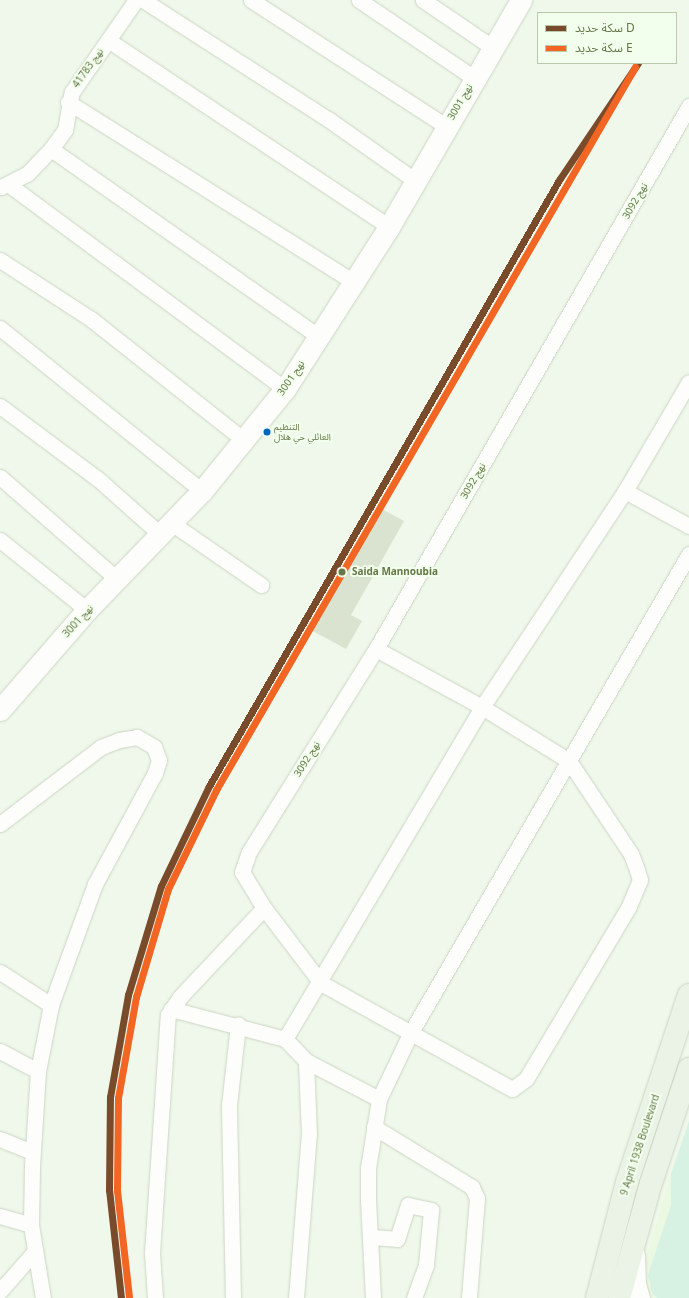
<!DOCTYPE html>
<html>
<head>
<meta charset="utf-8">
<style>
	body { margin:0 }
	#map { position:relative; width:689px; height:1298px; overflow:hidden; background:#eff8eb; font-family:"Noto Sans","Noto Sans Arabic",sans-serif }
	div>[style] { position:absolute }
	.residential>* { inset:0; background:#ebf9e2 }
	.green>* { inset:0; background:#d7f1e3 }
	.building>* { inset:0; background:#d9e3cf }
	.roads { filter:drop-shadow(0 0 1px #ccd5c3) drop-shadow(0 0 1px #ccd5c3) }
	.street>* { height:15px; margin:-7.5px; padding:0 7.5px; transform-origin:7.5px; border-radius:7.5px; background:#fdfefc }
	.secondary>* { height:21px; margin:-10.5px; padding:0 10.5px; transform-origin:10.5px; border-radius:10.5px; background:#fdfefc }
	.primary>* { height:22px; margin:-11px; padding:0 11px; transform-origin:11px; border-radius:11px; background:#eaf3e5 }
	.rail-1>* { height:7px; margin:-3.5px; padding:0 3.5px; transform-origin:3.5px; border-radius:3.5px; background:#7a4b2a }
	.rail-2>* { height:7px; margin:-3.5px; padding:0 3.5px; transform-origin:3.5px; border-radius:3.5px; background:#f26522 }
	.dots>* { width:11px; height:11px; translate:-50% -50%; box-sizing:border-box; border:2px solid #f3ffed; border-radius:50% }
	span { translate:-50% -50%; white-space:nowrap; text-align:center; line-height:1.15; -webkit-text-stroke:4px #f3ffed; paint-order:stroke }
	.bus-label { font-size:9px; color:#667849 }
	.left { translate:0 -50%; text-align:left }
	.street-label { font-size:10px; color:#667849 }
	.stop-label { font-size:10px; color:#667849; font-weight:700 }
	.legend { position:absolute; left:537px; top:12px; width:140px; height:52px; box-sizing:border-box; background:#f3ffed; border:1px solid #bbc9ab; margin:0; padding:5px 7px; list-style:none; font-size:12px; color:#667849 }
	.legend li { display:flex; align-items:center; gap:8px; height:20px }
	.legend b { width:20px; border:1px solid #bbc9ab }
</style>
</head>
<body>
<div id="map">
	<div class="residential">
		<div style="clip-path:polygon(689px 1121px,689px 1298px,634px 1298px,671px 1174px)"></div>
	</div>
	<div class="green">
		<div style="clip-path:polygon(689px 1121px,689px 1298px,657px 1298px,652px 1293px,648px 1275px,671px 1205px,671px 1174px)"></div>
	</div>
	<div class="building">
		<div style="clip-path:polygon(378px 507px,404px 521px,351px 615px,362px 621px,346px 649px,309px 629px)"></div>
	</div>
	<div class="roads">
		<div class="street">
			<div style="left:143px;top:0;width:220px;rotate:32.8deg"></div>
			<div style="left:328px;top:119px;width:108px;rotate:35.2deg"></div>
			<div style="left:251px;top:0;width:232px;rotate:32.9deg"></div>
			<div style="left:359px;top:0;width:139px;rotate:34.1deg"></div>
			<div style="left:423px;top:0;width:83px;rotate:34.3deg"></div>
			<div style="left:108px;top:40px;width:338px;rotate:33.6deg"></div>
			<div style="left:68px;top:102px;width:338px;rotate:32.2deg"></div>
			<div style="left:51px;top:149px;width:327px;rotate:35deg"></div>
			<div style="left:8px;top:184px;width:345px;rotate:36.5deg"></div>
			<div style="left:1px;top:187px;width:29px;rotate:-27deg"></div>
			<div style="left:27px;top:174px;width:35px;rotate:-46deg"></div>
			<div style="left:51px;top:149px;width:24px;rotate:-54deg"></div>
			<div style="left:65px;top:130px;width:39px;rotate:-80deg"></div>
			<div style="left:72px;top:92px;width:112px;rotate:-55.2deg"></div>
			<div style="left:0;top:260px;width:108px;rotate:33deg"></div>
			<div style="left:91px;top:319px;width:196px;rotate:38.4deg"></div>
			<div style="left:0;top:328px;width:260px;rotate:38.9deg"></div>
			<div style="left:0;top:406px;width:122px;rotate:36.7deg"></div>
			<div style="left:98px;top:479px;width:83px;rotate:41.6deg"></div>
			<div style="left:0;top:477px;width:155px;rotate:41.1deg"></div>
			<div style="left:625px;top:491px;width:73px;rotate:28.7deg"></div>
			<div style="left:170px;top:522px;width:111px;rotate:34.7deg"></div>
			<div style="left:0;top:540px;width:112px;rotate:38.8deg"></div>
			<div style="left:376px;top:649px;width:121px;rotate:28.7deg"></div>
			<div style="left:482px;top:707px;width:102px;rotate:31.8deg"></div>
			<div style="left:569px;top:761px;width:112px;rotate:56.3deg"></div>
			<div style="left:631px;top:854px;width:17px;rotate:69deg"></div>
			<div style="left:637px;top:870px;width:10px;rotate:73deg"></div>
			<div style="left:640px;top:880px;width:30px;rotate:113deg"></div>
			<div style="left:628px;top:908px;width:199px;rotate:120.8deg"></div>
			<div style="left:526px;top:1079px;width:17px;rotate:144deg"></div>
			<div style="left:512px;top:1089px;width:218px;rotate:-151deg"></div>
			<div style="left:321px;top:983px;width:94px;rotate:-127.2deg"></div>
			<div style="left:264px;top:908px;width:42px;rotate:-121.4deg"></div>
			<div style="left:242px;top:872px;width:21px;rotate:-71deg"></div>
			<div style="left:249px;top:852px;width:239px;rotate:-58deg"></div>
			<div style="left:376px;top:649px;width:627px;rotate:-60.04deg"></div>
			<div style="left:0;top:824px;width:127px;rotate:-37.3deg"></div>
			<div style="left:101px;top:747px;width:19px;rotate:-21deg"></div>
			<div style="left:119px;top:740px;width:18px;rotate:-9deg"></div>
			<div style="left:137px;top:737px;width:20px;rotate:30deg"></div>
			<div style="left:154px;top:747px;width:14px;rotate:69deg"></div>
			<div style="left:159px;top:760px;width:14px;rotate:107deg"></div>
			<div style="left:155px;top:773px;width:126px;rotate:118.4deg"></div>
			<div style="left:95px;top:884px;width:129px;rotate:110deg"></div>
			<div style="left:51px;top:1005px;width:67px;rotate:101.1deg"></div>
			<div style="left:38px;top:1071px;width:96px;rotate:93.6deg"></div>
			<div style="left:32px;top:1167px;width:58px;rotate:91deg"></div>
			<div style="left:31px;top:1225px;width:74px;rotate:80.7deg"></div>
			<div style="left:0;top:972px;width:61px;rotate:32.9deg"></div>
			<div style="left:171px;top:1009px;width:118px;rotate:14.7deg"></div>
			<div style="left:285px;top:1039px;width:30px;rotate:46deg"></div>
			<div style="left:306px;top:1061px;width:82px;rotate:27.5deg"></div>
			<div style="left:285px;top:1039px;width:386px;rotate:-59.3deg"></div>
			<div style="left:482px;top:707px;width:259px;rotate:-56.5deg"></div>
			<div style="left:625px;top:491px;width:126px;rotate:-59.6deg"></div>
			<div style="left:0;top:1051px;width:43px;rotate:27.8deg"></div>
			<div style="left:374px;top:1127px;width:115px;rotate:31.5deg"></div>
			<div style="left:472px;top:1187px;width:12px;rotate:66deg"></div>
			<div style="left:477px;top:1198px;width:100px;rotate:94.6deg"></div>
			<div style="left:0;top:1139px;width:35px;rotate:22deg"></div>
			<div style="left:0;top:1216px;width:32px;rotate:16deg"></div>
			<div style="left:371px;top:1237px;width:26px;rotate:4deg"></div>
			<div style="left:397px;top:1239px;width:36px;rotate:-72deg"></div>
			<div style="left:408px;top:1205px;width:24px;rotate:12deg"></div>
			<div style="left:431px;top:1210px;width:55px;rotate:95.2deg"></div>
			<div style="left:426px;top:1265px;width:35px;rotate:110deg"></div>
			<div style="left:0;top:1291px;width:53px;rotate:-48.8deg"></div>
			<div style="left:155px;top:1298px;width:45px;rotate:-93.8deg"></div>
			<div style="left:152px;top:1253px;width:239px;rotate:-86.2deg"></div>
			<div style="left:168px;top:1015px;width:22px;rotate:-56deg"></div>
			<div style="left:180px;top:997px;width:122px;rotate:-46.7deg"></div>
			<div style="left:233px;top:1298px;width:193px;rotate:-91.2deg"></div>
			<div style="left:229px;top:1105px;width:81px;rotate:-83.6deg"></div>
			<div style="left:296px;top:1298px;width:165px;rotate:-85.5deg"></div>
			<div style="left:309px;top:1134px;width:73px;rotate:-92.4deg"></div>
			<div style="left:373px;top:1298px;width:98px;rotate:-92.9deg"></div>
			<div style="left:368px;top:1200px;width:32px;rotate:-90deg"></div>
			<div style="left:368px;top:1168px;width:70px;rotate:-80.9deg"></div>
			<div style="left:379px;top:1099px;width:74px;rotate:-64.5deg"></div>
			<div style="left:411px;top:1032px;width:553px;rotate:-59.82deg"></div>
		</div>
		<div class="secondary">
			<div style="left:0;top:710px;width:133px;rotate:-49deg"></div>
			<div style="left:87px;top:610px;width:165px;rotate:-46deg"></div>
			<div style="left:202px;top:491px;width:132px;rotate:-50.9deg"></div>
			<div style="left:285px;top:389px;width:193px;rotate:-57.3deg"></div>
			<div style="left:389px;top:227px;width:263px;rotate:-59.8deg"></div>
			<div style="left:634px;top:1255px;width:29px;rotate:88deg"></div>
			<div style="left:635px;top:1284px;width:15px;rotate:74deg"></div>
		</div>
		<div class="primary">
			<div style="left:597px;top:1298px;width:120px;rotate:-75.5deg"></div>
			<div style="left:627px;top:1182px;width:197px;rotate:-71.7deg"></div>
			<div style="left:619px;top:1298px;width:119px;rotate:-74.5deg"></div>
			<div style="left:651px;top:1183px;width:120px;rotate:-71.6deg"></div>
		</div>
	</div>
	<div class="rail-1">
		<div style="left:121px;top:1298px;width:109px;rotate:-96.3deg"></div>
		<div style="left:109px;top:1190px;width:93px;rotate:-89.4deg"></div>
		<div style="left:110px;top:1097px;width:104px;rotate:-80deg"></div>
		<div style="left:128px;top:995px;width:114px;rotate:-73.2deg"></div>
		<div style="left:161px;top:886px;width:111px;rotate:-64.4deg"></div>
		<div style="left:209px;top:786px;width:700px;rotate:-59.99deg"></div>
		<div style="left:559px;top:180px;width:141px;rotate:-56deg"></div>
	</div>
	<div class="rail-2">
		<div style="left:129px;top:1297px;width:108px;rotate:-96.4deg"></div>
		<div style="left:117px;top:1190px;width:92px;rotate:-89.4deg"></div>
		<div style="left:118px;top:1098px;width:103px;rotate:-79.9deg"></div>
		<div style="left:136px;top:997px;width:113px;rotate:-73.5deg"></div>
		<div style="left:168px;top:889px;width:110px;rotate:-64.1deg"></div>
		<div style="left:216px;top:790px;width:836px;rotate:-59.91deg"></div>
	</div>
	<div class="dots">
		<div style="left:267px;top:432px;background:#0065bd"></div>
		<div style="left:342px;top:572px;background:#667849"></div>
	</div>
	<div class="bus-label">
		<span class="left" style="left:274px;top:432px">التنظيم<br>العائلي حي هلال</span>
	</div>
	<div class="street-label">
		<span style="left:88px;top:68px;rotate:-55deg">نهج 41783</span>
		<span style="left:460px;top:102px;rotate:-60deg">نهج 3001</span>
		<span style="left:635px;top:201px;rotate:-60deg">نهج 3092</span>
		<span style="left:291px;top:378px;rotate:-56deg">نهج 3001</span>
		<span style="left:473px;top:481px;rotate:-60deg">نهج 3092</span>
		<span style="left:78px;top:621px;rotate:-48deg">نهج 3001</span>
		<span style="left:307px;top:759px;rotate:-58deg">نهج 3092</span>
		<span style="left:640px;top:1145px;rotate:-72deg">9 April 1938 Boulevard</span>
	</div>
	<div class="stop-label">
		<span class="left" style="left:352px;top:572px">Saida Mannoubia</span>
	</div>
	<ul class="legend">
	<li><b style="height:5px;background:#7a4b2a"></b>سكة حديد D</li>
	<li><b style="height:5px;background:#f26522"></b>سكة حديد E</li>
	</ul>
</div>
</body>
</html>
